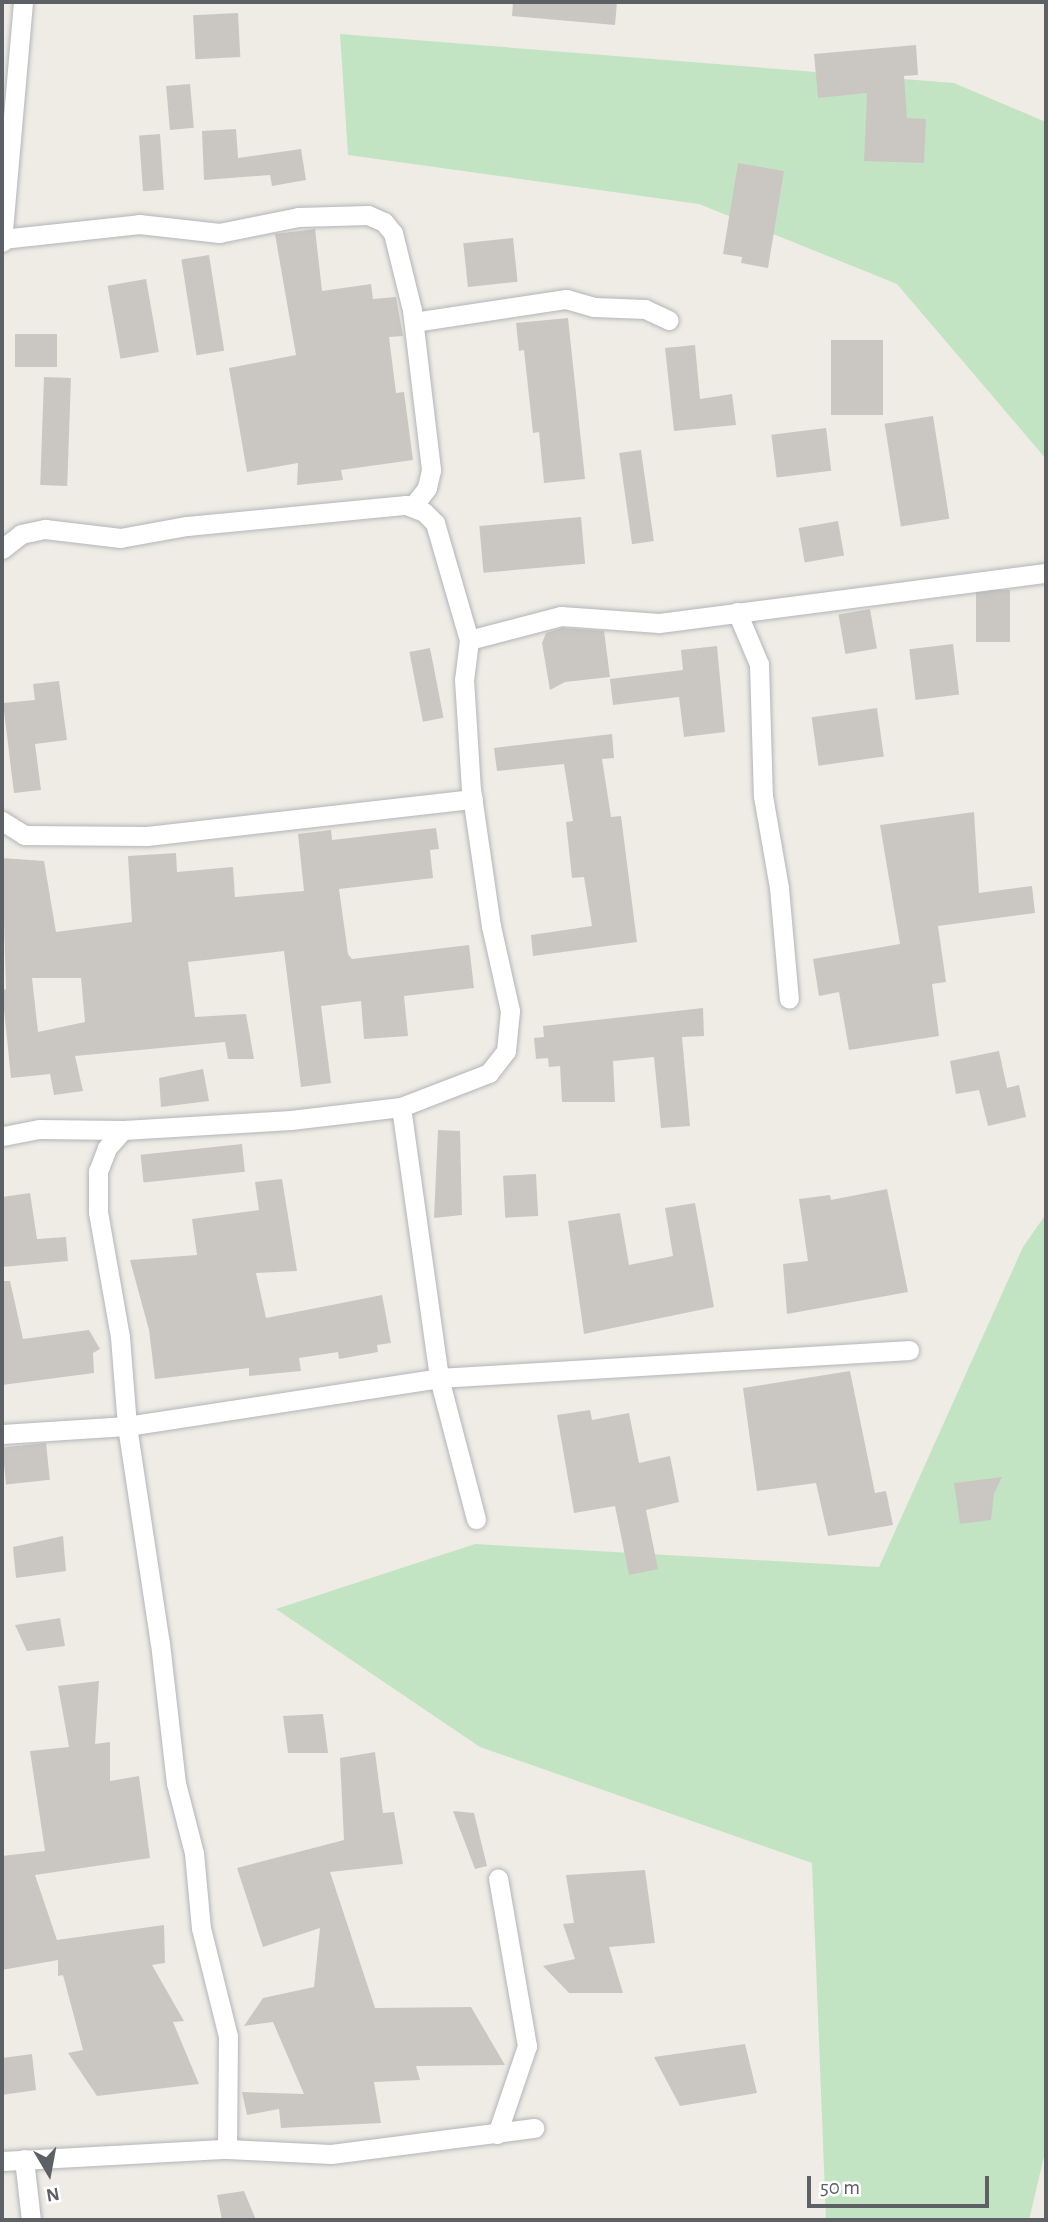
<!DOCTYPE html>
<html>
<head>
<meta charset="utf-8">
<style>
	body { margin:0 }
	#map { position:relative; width:1048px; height:2222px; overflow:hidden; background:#eeece5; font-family:"Alegreya Sans",sans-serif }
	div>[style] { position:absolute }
	.green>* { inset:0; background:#c3e4c3 }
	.building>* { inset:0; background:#cac7c2; transform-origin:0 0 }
	.roads { filter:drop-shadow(0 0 2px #b2b5b9) drop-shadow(0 0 2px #b2b5b9) }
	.street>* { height:19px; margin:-9.5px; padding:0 9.5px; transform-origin:9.5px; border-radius:9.5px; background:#fff }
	span { translate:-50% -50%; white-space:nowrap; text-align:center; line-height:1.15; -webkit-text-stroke:5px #fff; paint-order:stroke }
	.frame { position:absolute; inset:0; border:4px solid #5d6064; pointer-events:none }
	.north { position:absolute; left:14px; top:2138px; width:70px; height:70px; -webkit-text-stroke:5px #fff; paint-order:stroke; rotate:170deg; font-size:19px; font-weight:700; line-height:28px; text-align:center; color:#5d6064 }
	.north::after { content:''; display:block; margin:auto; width:24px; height:32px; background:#5d6064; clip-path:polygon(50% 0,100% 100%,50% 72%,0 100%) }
	.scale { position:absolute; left:807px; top:2176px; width:182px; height:32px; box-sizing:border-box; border:4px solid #5d6064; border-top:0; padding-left:9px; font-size:21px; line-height:24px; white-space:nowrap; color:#5d6064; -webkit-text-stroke:5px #fff; paint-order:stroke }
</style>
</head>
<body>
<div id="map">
	<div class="green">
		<div style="clip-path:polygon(340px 34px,954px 83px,1046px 122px,1046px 459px,897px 284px,699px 204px,348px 155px)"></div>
		<div style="clip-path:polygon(1046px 1214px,1046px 2148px,1029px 2220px,826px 2220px,812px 1863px,480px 1747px,276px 1609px,475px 1544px,879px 1567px,1023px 1247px)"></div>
	</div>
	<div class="building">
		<div style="clip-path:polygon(513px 2px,617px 2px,615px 25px,512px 16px)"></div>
		<div style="left:238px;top:13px;width:44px;height:45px;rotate:87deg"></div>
		<div style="clip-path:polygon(916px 45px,918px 75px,904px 76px,907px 118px,926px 119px,924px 163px,864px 161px,867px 93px,818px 98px,814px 54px)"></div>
		<div style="left:190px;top:84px;width:44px;height:24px;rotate:85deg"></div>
		<div style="clip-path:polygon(236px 129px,238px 158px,301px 149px,306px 180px,272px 186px,270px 175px,204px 180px,202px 131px)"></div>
		<div style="left:160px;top:134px;width:56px;height:21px;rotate:86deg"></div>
		<div style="clip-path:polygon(738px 163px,784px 171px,768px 268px,741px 263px,742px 257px,723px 254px)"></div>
		<div style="clip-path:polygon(315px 229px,322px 291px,371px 284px,373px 299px,396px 297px,403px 336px,389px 337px,396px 393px,404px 392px,413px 460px,341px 470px,343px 480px,297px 485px,298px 463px,247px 472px,229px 368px,296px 355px,275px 234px)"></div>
		<div style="left:513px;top:238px;width:44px;height:50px;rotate:84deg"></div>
		<div style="left:209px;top:255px;width:97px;height:28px;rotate:81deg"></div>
		<div style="left:146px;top:279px;width:74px;height:39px;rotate:80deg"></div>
		<div style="clip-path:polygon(568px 318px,585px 479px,544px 483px,539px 432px,533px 433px,524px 350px,519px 351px,516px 323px)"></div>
		<div style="left:15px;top:334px;width:42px;height:33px"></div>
		<div style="left:831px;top:340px;width:52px;height:75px"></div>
		<div style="clip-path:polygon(695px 345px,700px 399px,732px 394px,736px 425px,674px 431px,665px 348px)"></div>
		<div style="left:44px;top:377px;width:27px;height:108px;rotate:2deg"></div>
		<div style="left:933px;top:416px;width:104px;height:49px;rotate:81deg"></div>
		<div style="left:826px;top:428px;width:43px;height:55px;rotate:83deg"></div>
		<div style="left:641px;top:450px;width:92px;height:22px;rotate:82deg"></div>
		<div style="left:581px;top:517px;width:47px;height:102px;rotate:85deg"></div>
		<div style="left:838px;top:521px;width:35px;height:40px;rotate:80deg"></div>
		<div style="left:1010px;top:590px;width:52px;height:34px;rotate:90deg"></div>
		<div style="left:870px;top:609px;width:40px;height:32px;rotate:80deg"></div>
		<div style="clip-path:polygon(562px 628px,604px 631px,610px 677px,565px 682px,550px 690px,542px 643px,546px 633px)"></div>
		<div style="left:953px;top:644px;width:51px;height:44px;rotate:83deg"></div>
		<div style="clip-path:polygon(717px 646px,725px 732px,684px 737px,679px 697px,613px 705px,610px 679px,683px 670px,681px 650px)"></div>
		<div style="left:430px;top:648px;width:71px;height:21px;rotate:79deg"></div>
		<div style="clip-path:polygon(59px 681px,67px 740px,35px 744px,41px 790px,14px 793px,3px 703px,35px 700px,33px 684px)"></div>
		<div style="left:877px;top:708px;width:49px;height:66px;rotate:82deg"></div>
		<div style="clip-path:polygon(612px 734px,614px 758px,602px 759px,611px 817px,621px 816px,637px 942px,533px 956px,531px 935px,592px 926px,584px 877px,572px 878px,566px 822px,573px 821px,564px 764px,497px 771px,494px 748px)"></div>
		<div style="clip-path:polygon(974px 812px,979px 893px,1032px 886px,1035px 913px,938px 926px,946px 982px,932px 984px,939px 1036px,849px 1050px,839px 992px,819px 996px,813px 959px,900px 944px,880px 825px)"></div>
		<div style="clip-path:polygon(evenodd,436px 828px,439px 849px,430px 850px,433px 878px,339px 889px,348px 954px,352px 959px,469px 945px,474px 988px,404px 996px,408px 1036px,364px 1039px,361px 1001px,321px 1006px,331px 1083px,301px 1087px,284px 951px,188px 962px,195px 1017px,246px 1014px,254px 1059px,228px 1059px,225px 1042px,75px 1056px,83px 1091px,54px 1095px,50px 1074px,11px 1078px,2px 990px,6px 989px,2px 858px,44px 861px,56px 932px,132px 922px,128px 856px,176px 853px,177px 872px,233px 867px,235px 897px,304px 891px,298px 834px,331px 830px,332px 840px,436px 828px,32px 978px,81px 978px,85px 1022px,38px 1032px,32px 978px)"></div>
		<div style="clip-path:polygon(703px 1008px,704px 1036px,682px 1037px,690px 1126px,661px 1128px,654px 1057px,613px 1061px,615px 1102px,562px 1102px,560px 1066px,549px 1067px,548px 1058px,536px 1059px,534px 1038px,544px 1037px,543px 1026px)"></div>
		<div style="clip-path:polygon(999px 1051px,1007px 1088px,1019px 1085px,1026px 1117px,988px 1126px,979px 1090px,956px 1094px,950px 1061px)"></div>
		<div style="clip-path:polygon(203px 1069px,209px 1101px,161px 1107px,159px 1078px)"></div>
		<div style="clip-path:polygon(438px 1130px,460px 1131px,462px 1215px,434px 1218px)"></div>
		<div style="left:242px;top:1144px;width:28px;height:102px;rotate:84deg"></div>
		<div style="left:536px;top:1174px;width:42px;height:33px;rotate:87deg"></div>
		<div style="clip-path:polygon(282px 1179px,297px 1271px,256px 1273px,266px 1318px,382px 1295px,391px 1343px,377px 1345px,378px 1352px,339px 1359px,338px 1352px,299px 1358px,301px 1371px,249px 1376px,249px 1368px,155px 1379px,149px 1330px,130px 1260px,197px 1255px,192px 1219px,259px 1210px,255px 1182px)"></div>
		<div style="clip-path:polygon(887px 1189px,908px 1292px,787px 1314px,783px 1264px,808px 1261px,799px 1199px,830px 1195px,831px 1200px)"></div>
		<div style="clip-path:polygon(30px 1193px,37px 1239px,66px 1237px,68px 1261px,2px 1267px,2px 1197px)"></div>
		<div style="clip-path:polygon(695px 1203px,714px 1307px,584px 1334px,568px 1221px,620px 1213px,629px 1265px,673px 1256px,665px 1208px)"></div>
		<div style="clip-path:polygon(2px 1281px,10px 1281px,23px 1339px,89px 1330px,100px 1349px,93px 1353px,94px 1373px,2px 1385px)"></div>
		<div style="clip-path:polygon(850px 1371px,875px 1493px,886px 1491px,893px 1525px,828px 1536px,816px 1483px,757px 1491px,743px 1388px)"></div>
		<div style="clip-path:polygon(590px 1410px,592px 1420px,629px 1413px,639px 1463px,670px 1456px,679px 1502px,646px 1510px,658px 1569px,629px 1575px,615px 1506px,574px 1513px,557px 1415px)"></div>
		<div style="left:46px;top:1443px;width:37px;height:44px;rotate:84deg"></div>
		<div style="clip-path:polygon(1002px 1477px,994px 1494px,991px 1520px,960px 1524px,954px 1483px)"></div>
		<div style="clip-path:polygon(63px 1536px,66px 1571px,16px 1578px,13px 1547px)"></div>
		<div style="clip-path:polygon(60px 1618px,65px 1646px,27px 1651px,15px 1625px)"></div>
		<div style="clip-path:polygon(99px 1681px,95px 1744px,110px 1742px,110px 1781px,139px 1776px,150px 1858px,35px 1875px,57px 1940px,164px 1925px,165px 1963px,152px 1965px,184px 2021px,173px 2022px,199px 2084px,97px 2096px,68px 2053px,83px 2050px,63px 1975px,58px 1976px,58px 1960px,2px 1970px,2px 1856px,45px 1851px,30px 1751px,69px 1747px,58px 1686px)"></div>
		<div style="clip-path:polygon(323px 1714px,328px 1753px,288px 1753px,283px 1716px)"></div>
		<div style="clip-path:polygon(375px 1752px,383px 1813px,394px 1812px,403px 1864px,330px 1872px,375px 2008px,471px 2007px,505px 2065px,416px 2066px,420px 2080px,374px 2082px,381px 2123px,281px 2128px,279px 2109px,247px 2115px,242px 2092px,304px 2094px,273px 2022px,244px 2026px,263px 1998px,314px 1987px,320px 1928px,263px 1947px,237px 1868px,344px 1840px,340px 1758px)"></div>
		<div style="clip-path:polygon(453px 1811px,474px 1813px,487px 1866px,475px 1869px)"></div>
		<div style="clip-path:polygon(645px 1870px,655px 1943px,609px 1947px,623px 1993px,569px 1993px,543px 1966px,575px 1959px,563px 1924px,574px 1923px,566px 1875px)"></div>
		<div style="clip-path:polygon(745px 2044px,757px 2093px,680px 2106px,654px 2057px)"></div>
		<div style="clip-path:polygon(32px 2054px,36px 2090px,2px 2095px,2px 2058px)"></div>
		<div style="clip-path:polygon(244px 2191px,256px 2220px,222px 2220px,217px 2195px)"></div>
	</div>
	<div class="roads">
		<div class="street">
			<div style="left:2px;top:239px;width:138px;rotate:-6.2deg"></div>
			<div style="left:139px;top:224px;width:81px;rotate:6.4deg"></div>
			<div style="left:219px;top:233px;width:81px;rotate:-11.4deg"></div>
			<div style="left:298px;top:217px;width:70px;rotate:-1.6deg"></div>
			<div style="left:368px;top:215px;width:17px;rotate:24deg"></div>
			<div style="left:384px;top:222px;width:14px;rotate:51deg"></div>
			<div style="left:393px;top:233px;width:79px;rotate:76.1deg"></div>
			<div style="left:412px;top:310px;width:161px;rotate:83.2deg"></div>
			<div style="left:431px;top:470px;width:18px;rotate:103deg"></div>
			<div style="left:427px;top:488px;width:24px;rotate:128deg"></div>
			<div style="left:2px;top:242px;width:241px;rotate:-85deg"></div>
			<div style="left:414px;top:322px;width:154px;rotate:-8.6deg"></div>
			<div style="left:566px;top:299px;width:29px;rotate:16deg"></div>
			<div style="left:594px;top:307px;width:51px;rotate:2.2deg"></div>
			<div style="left:645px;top:309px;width:26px;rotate:25deg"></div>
			<div style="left:2px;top:549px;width:24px;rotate:-38deg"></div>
			<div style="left:21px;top:534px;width:25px;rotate:-12deg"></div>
			<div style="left:45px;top:529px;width:76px;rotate:6.8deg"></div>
			<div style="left:120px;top:538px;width:68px;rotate:-10.2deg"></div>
			<div style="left:187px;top:526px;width:220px;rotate:-5.5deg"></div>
			<div style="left:406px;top:505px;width:19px;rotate:21deg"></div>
			<div style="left:424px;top:512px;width:16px;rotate:45deg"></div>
			<div style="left:435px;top:523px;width:122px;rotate:73.8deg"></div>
			<div style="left:469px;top:640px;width:39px;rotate:97deg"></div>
			<div style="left:464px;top:679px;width:110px;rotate:86.4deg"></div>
			<div style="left:471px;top:789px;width:138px;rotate:81.7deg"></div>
			<div style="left:491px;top:926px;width:87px;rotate:77.4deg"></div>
			<div style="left:510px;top:1011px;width:40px;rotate:95.7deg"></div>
			<div style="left:506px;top:1051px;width:28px;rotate:128deg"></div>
			<div style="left:489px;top:1073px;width:94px;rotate:158.9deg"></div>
			<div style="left:401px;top:1107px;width:111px;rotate:173.3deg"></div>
			<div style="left:291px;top:1120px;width:168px;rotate:176.6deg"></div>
			<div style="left:123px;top:1130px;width:84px;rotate:-179.3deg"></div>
			<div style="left:39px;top:1129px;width:38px;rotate:169deg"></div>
			<div style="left:737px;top:612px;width:56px;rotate:67.1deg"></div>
			<div style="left:759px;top:664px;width:132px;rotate:88.3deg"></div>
			<div style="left:763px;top:796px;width:93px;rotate:80.1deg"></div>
			<div style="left:779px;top:888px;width:111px;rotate:84.9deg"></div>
			<div style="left:469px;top:640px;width:95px;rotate:-14.6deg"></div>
			<div style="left:561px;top:616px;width:98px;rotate:4.1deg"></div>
			<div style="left:659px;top:623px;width:390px;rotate:-7.4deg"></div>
			<div style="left:2px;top:821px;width:26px;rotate:32deg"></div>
			<div style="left:24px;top:835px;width:123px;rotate:0.5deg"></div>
			<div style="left:147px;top:836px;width:328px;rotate:-6.5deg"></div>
			<div style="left:401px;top:1107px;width:274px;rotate:82deg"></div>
			<div style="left:439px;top:1378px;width:146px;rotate:75.3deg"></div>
			<div style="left:123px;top:1130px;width:24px;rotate:132deg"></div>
			<div style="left:107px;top:1148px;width:25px;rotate:111deg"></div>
			<div style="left:98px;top:1171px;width:41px;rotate:90deg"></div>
			<div style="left:98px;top:1212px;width:127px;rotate:80deg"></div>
			<div style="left:120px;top:1337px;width:89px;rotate:85.5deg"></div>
			<div style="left:127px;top:1426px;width:219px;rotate:81.4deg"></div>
			<div style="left:160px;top:1643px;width:141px;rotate:83.5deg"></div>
			<div style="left:176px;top:1783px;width:72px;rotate:75.6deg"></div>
			<div style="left:194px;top:1853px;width:75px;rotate:84.7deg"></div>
			<div style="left:201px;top:1928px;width:111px;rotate:76deg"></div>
			<div style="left:228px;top:2036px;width:113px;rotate:90.5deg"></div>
			<div style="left:2px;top:1434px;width:125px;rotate:-3.7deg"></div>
			<div style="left:127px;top:1426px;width:316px;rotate:-8.7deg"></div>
			<div style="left:439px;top:1378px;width:471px;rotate:-3.4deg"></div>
			<div style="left:497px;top:2134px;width:93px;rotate:-71.2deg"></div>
			<div style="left:527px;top:2046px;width:170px;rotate:-99.8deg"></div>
			<div style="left:24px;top:2159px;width:61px;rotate:83.5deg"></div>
			<div style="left:2px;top:2161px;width:225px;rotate:-3.1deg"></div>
			<div style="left:227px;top:2149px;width:104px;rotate:2.8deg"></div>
			<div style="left:331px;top:2154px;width:205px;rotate:-7.3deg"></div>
		</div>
	</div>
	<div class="frame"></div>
	<div class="north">N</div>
	<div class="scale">50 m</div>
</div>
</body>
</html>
